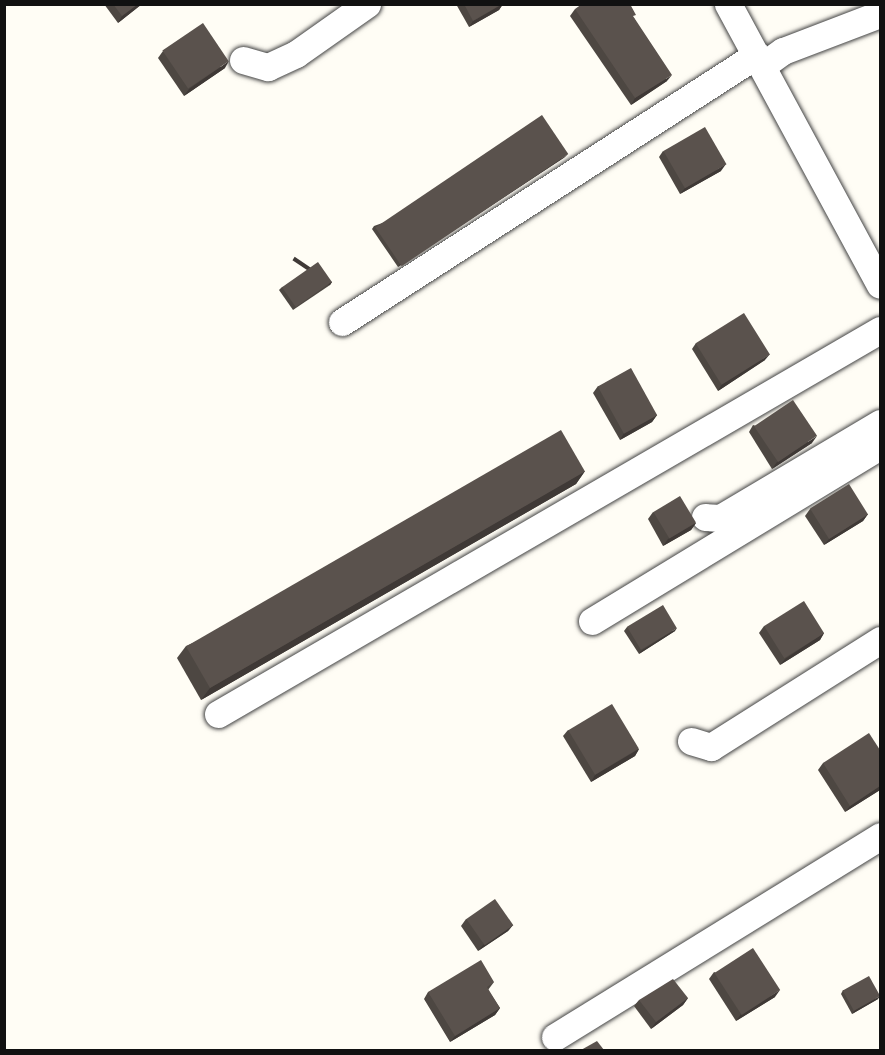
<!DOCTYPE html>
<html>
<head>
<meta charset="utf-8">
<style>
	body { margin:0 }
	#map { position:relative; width:885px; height:1055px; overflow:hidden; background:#fffdf5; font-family:"Noto Serif",serif }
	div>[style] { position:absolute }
	.roads { filter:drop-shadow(0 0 2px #444) drop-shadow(0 0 2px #444) }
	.minor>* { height:27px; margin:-13.5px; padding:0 13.5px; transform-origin:13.5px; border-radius:13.5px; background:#fff }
	.wall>* { inset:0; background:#4d4742 }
	.shaded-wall>* { inset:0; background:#3f3936; transform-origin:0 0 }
	.building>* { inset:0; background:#5a524d; transform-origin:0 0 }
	span { translate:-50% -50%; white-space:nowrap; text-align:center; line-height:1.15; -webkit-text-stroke:6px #fff; paint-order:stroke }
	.frame { position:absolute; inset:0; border:6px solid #111; pointer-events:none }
</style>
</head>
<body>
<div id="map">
	<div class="roads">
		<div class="minor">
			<div style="left:728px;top:4px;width:319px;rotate:61.6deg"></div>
			<div style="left:243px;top:60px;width:26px;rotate:16deg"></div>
			<div style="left:268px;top:67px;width:31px;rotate:-25deg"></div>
			<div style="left:296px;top:54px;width:87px;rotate:-35.2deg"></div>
			<div style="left:762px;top:66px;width:26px;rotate:-36deg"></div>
			<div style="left:783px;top:51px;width:104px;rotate:-20.9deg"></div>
			<div style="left:342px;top:322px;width:493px;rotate:-32.8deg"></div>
			<div style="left:705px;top:517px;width:15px;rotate:4deg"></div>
			<div style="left:720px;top:518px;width:186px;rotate:-30.7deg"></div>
			<div style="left:592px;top:621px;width:337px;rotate:-31.3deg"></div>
			<div style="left:218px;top:714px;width:765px;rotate:-30.12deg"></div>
			<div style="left:691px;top:741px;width:21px;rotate:17deg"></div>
			<div style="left:711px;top:747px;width:200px;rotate:-32.3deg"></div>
			<div style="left:555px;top:1037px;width:382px;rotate:-31.7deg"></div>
		</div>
	</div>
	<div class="wall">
		<div style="clip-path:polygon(104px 4px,142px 4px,118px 23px)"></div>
		<div style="clip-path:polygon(456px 4px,503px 4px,499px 10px,469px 27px)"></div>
		<div style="clip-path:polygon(575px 9px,634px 18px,667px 81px,631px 105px,570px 16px)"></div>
		<div style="clip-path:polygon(163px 51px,225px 68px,184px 96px,158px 58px)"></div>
		<div style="clip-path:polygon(663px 151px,721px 171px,680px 194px,659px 157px)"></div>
		<div style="clip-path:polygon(565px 157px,398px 267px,372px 229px,374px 226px)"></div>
		<div style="clip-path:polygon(332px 282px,330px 285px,293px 310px,279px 290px,282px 287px)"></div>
		<div style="clip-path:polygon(696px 343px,765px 360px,718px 391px,692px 349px)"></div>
		<div style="clip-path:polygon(598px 386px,657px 415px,652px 422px,620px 440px,593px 393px)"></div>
		<div style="clip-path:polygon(753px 425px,812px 443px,772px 469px,749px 432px)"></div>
		<div style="clip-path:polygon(585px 471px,576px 484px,201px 700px,177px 658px,186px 646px)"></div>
		<div style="clip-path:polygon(810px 509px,868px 514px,863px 521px,824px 545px,805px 516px)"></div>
		<div style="clip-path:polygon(653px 512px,696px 523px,691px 530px,663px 546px,648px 519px)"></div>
		<div style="clip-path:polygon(764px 626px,824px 633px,820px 640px,780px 665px,759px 633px)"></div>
		<div style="clip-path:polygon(627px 627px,675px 631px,639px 654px,624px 631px)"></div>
		<div style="clip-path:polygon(568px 730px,639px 749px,635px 756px,591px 782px,563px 736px)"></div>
		<div style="clip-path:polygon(880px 750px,880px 790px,845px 812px,818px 770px,823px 763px)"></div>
		<div style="clip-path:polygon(466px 919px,513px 925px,508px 931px,478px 951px,461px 926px)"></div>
		<div style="clip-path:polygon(714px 972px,775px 997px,736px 1021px,709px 979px)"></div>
		<div style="clip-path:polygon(494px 982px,488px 990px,500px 1008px,495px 1015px,450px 1042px,424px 999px,428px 992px)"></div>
		<div style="clip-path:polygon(843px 990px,878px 999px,852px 1014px,841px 994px)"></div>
		<div style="clip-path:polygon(688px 998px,683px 1005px,651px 1029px,634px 1006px,639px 1000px)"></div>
	</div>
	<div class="shaded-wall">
		<div style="clip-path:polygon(138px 4px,142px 4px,118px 23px,122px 16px)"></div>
		<div style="clip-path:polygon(503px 4px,499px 10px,469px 27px,473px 21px)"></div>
		<div style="clip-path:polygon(229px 61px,225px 68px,184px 96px,189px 89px)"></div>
		<div style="clip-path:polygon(672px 75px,667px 81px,631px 105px,635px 98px)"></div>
		<div style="clip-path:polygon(568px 154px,565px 157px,398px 267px,400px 264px)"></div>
		<div style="clip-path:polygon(726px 164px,721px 171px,680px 194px,685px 188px)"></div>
		<div style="left:332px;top:282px;width:4px;height:45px;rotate:124deg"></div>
		<div style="clip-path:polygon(770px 354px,765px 360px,718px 391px,722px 384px)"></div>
		<div style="clip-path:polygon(657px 415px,652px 422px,620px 440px,624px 433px)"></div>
		<div style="clip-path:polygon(817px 436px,812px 443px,772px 469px,777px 462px)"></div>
		<div style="clip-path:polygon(585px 471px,576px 484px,201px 700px,210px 688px)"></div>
		<div style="clip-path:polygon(868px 514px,863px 521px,824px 545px,829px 539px)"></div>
		<div style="clip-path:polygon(696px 523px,691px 530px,663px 546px,668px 539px)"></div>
		<div style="clip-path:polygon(677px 628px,675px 631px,639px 654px,641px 651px)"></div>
		<div style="clip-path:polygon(824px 633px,820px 640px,780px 665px,785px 659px)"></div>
		<div style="clip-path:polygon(639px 749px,635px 756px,591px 782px,595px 775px)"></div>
		<div style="clip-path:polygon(880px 786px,880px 790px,845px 812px,850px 806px)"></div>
		<div style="clip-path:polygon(513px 925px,508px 931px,478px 951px,483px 945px)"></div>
		<div style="clip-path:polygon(780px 990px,775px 997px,736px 1021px,741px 1014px)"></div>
		<div style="clip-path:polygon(880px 996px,878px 999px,852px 1014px,855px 1010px)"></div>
		<div style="clip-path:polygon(688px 998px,683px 1005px,651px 1029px,656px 1022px)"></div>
		<div style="clip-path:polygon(500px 1008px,495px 1015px,450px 1042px,455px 1036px)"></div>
	</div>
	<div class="building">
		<div style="clip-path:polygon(113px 4px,138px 4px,122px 16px)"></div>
		<div style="clip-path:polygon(464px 4px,502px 4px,473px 21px)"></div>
		<div style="clip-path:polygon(582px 4px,630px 4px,636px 15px,633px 16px,672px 75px,635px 98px,575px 9px)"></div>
		<div style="left:203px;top:23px;width:46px;height:49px;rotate:56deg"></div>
		<div style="left:542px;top:115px;width:47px;height:201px;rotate:56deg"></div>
		<div style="left:705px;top:127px;width:43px;height:48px;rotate:60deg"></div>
		<div style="left:318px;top:262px;width:24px;height:44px;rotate:55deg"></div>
		<div style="left:744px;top:313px;width:49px;height:57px;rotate:58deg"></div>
		<div style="left:631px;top:368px;width:54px;height:38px;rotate:61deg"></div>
		<div style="left:793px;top:400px;width:43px;height:47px;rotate:56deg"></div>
		<div style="left:561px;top:430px;width:48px;height:433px;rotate:60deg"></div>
		<div style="left:849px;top:484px;width:36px;height:46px;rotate:58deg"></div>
		<div style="left:680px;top:496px;width:31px;height:31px;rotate:59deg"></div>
		<div style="left:804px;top:601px;width:38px;height:47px;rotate:58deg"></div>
		<div style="left:663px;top:605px;width:27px;height:42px;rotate:59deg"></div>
		<div style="left:612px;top:704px;width:52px;height:51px;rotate:59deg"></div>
		<div style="clip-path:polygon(869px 733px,880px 750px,880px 786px,850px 806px,823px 763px)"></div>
		<div style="left:495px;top:899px;width:32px;height:35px;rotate:55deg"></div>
		<div style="left:753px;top:948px;width:50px;height:46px;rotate:57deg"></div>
		<div style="clip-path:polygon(481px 960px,494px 982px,487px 987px,500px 1008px,455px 1036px,428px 992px)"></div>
		<div style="left:869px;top:976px;width:23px;height:30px;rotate:61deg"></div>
		<div style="clip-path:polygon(673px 979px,688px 998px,656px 1022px,639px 1000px)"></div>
		<div style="clip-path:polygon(597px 1041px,604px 1050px,581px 1050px)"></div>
	</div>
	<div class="frame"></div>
</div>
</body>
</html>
